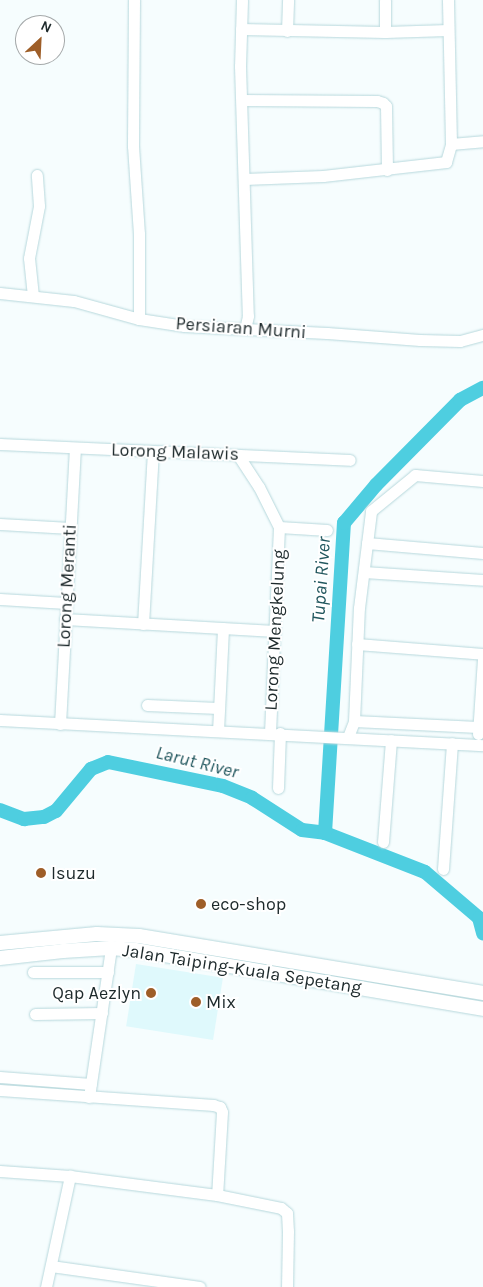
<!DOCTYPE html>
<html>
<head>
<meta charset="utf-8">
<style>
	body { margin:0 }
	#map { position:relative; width:483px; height:1287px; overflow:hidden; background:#f6fdfe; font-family:Karla,sans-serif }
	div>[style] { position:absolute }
	.built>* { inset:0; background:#dff9fc; transform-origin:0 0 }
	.river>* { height:14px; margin:-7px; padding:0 7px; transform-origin:7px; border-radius:7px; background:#4ecee0 }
	.roads { filter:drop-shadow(0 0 1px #b7d8dc) drop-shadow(0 0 1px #b7d8dc) }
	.minor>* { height:11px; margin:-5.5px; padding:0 5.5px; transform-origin:5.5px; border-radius:5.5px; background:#fff }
	.major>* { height:14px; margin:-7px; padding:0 7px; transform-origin:7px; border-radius:7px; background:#fff }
	.dots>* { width:14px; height:14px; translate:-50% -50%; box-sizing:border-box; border:2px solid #fff; border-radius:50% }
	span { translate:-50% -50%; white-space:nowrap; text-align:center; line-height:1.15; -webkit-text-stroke:4px #fff; paint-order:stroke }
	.street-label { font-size:18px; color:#1d292b }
	.poi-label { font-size:18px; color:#1d292b }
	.left { translate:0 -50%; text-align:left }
	.right { translate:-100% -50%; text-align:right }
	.water-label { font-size:19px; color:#21575e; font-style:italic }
	.north { position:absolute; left:15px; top:15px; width:50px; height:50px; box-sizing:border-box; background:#fff; border:1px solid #a5a9aa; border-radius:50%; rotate:25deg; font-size:14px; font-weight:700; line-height:20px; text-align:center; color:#1d292b }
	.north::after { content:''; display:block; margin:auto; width:18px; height:22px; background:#9e5e28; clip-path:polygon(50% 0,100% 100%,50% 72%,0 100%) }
</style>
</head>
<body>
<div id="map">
	<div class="built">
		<div style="left:136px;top:964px;width:88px;height:63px;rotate:9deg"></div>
	</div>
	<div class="river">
		<div style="left:0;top:810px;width:26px;rotate:21deg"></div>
		<div style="left:24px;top:819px;width:20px;rotate:-6deg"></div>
		<div style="left:44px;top:817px;width:13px;rotate:-27deg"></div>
		<div style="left:56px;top:811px;width:55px;rotate:-50.2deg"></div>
		<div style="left:91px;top:769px;width:18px;rotate:-22deg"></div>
		<div style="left:108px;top:762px;width:117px;rotate:11.8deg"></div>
		<div style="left:223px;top:786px;width:31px;rotate:22deg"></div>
		<div style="left:252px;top:798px;width:59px;rotate:32.6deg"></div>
		<div style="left:302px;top:830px;width:23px;rotate:7deg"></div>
		<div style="left:325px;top:833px;width:107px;rotate:21.3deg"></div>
		<div style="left:425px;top:872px;width:71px;rotate:40.4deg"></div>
		<div style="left:479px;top:918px;width:16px;rotate:75deg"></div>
		<div style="left:325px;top:833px;width:311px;rotate:-86.5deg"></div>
		<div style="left:344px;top:523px;width:50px;rotate:-49.9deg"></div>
		<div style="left:376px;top:485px;width:120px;rotate:-45.3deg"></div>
		<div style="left:460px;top:400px;width:26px;rotate:-28deg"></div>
	</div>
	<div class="roads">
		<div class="minor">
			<div style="left:134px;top:0;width:146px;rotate:90.4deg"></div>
			<div style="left:133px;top:146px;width:88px;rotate:86.1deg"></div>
			<div style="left:139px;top:234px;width:85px;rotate:90deg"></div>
			<div style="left:242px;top:0;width:66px;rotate:91.7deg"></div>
			<div style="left:240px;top:66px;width:250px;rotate:88.2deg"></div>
			<div style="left:248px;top:316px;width:13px;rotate:103deg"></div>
			<div style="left:241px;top:29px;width:144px;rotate:1.2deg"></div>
			<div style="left:385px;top:32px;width:63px;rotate:-1.8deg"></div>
			<div style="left:287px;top:31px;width:31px;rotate:-88deg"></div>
			<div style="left:385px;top:32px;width:32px;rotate:-90deg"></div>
			<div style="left:242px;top:100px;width:135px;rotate:0.4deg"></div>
			<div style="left:377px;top:101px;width:6px;rotate:18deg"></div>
			<div style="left:383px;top:103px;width:4px;rotate:45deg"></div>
			<div style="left:386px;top:106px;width:64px;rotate:89.1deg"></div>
			<div style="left:451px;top:144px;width:32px;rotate:-5deg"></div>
			<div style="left:244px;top:179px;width:79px;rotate:-2.2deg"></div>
			<div style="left:323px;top:176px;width:124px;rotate:-6.5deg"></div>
			<div style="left:446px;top:162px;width:19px;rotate:-74deg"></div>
			<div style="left:451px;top:144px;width:144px;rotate:-91.2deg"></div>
			<div style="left:0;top:293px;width:74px;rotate:6.2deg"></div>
			<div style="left:74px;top:301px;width:67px;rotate:15.5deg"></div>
			<div style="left:139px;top:319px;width:46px;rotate:8.8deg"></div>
			<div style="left:184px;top:326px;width:143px;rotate:2.8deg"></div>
			<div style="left:327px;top:333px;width:93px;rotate:4.3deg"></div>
			<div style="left:420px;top:340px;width:40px;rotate:1.4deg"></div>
			<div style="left:460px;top:341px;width:24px;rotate:-15deg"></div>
			<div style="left:33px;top:296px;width:38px;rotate:-96deg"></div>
			<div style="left:29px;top:258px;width:53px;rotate:-79.1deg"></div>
			<div style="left:39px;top:206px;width:31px;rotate:-94deg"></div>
			<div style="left:0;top:444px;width:350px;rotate:2.6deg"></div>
			<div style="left:238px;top:455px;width:38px;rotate:57deg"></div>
			<div style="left:259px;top:487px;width:45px;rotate:63.4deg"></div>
			<div style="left:279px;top:527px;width:205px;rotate:92.5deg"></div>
			<div style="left:0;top:524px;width:70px;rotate:3.3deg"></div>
			<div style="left:279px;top:527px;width:48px;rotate:3.6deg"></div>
			<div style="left:367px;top:543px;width:116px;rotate:4.9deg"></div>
			<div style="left:364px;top:572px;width:119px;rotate:3.8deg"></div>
			<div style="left:0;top:599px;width:66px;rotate:3.5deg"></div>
			<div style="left:65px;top:619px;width:210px;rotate:3.3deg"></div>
			<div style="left:143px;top:624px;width:173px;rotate:-86.7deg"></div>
			<div style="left:357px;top:644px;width:126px;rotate:4.5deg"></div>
			<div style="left:147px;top:705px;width:71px;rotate:2.4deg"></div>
			<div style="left:0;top:720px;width:484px;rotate:3deg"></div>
			<div style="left:354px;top:721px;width:124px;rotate:2.8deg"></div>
			<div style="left:60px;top:724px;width:276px;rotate:-86.9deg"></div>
			<div style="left:218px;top:731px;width:103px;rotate:-87.2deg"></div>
			<div style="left:478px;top:734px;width:75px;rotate:-86.2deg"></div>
			<div style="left:348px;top:737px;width:17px;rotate:-69deg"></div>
			<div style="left:354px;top:721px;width:113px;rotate:-87.5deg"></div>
			<div style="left:359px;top:608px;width:98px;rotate:-82.9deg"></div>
			<div style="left:371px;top:511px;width:57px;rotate:-39.3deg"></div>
			<div style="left:415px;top:475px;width:68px;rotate:5deg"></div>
			<div style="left:278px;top:788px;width:55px;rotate:-87.9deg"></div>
			<div style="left:383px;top:842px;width:102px;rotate:-85.5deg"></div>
			<div style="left:443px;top:869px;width:126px;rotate:-85.9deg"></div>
			<div style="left:33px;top:972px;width:75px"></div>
			<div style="left:35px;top:1014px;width:67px;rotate:-0.9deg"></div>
			<div style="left:0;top:1077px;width:91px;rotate:4.4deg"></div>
			<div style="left:0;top:1090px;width:214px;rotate:4deg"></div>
			<div style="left:213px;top:1105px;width:7px;rotate:16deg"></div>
			<div style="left:220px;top:1107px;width:5px;rotate:68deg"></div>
			<div style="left:222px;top:1112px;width:83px;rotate:93.4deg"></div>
			<div style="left:89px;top:1097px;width:151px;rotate:-81.6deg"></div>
			<div style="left:0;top:1171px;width:70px;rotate:4.1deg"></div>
			<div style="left:70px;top:1176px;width:148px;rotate:7.4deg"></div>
			<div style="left:217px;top:1195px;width:65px;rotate:11.5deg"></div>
			<div style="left:281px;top:1208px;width:8px;rotate:40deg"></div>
			<div style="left:287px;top:1213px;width:18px;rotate:87deg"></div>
			<div style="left:288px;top:1231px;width:56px;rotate:91deg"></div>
			<div style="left:51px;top:1266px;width:150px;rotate:8deg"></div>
			<div style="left:46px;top:1287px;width:114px;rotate:-77.8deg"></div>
		</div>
		<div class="major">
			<div style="left:0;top:943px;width:97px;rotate:-5.3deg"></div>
			<div style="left:97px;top:934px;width:42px;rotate:2.7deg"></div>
			<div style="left:139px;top:936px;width:349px;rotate:9.4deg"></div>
			<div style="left:0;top:958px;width:63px;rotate:-6.3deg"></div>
			<div style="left:63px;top:951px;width:48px;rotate:-3.6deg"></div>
			<div style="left:111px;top:948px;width:24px;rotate:5deg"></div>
			<div style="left:135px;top:950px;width:353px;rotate:9.6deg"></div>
		</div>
	</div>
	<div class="dots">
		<div style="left:41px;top:873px;background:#9e5e28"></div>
		<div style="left:201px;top:904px;background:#9e5e28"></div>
		<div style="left:151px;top:993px;background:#9e5e28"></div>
		<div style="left:196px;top:1002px;background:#9e5e28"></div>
	</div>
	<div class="street-label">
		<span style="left:241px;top:328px;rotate:4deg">Persiaran Murni</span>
		<span style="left:175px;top:452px;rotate:2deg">Lorong Malawis</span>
		<span style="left:67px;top:586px;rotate:-87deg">Lorong Meranti</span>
		<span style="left:275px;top:630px;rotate:-87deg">Lorong Mengkelung</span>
		<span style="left:242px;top:969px;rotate:9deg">Jalan Taiping-Kuala Sepetang</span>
	</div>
	<div class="poi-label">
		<span class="left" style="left:51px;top:873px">Isuzu</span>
		<span class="left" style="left:211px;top:904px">eco-shop</span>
		<span class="right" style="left:141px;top:993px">Qap Aezlyn</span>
		<span class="left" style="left:206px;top:1002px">Mix</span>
	</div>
	<div class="water-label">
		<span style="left:322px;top:580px;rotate:-86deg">Tupai River</span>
		<span style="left:197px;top:763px;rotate:14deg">Larut River</span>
	</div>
	<div class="north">N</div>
</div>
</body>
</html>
